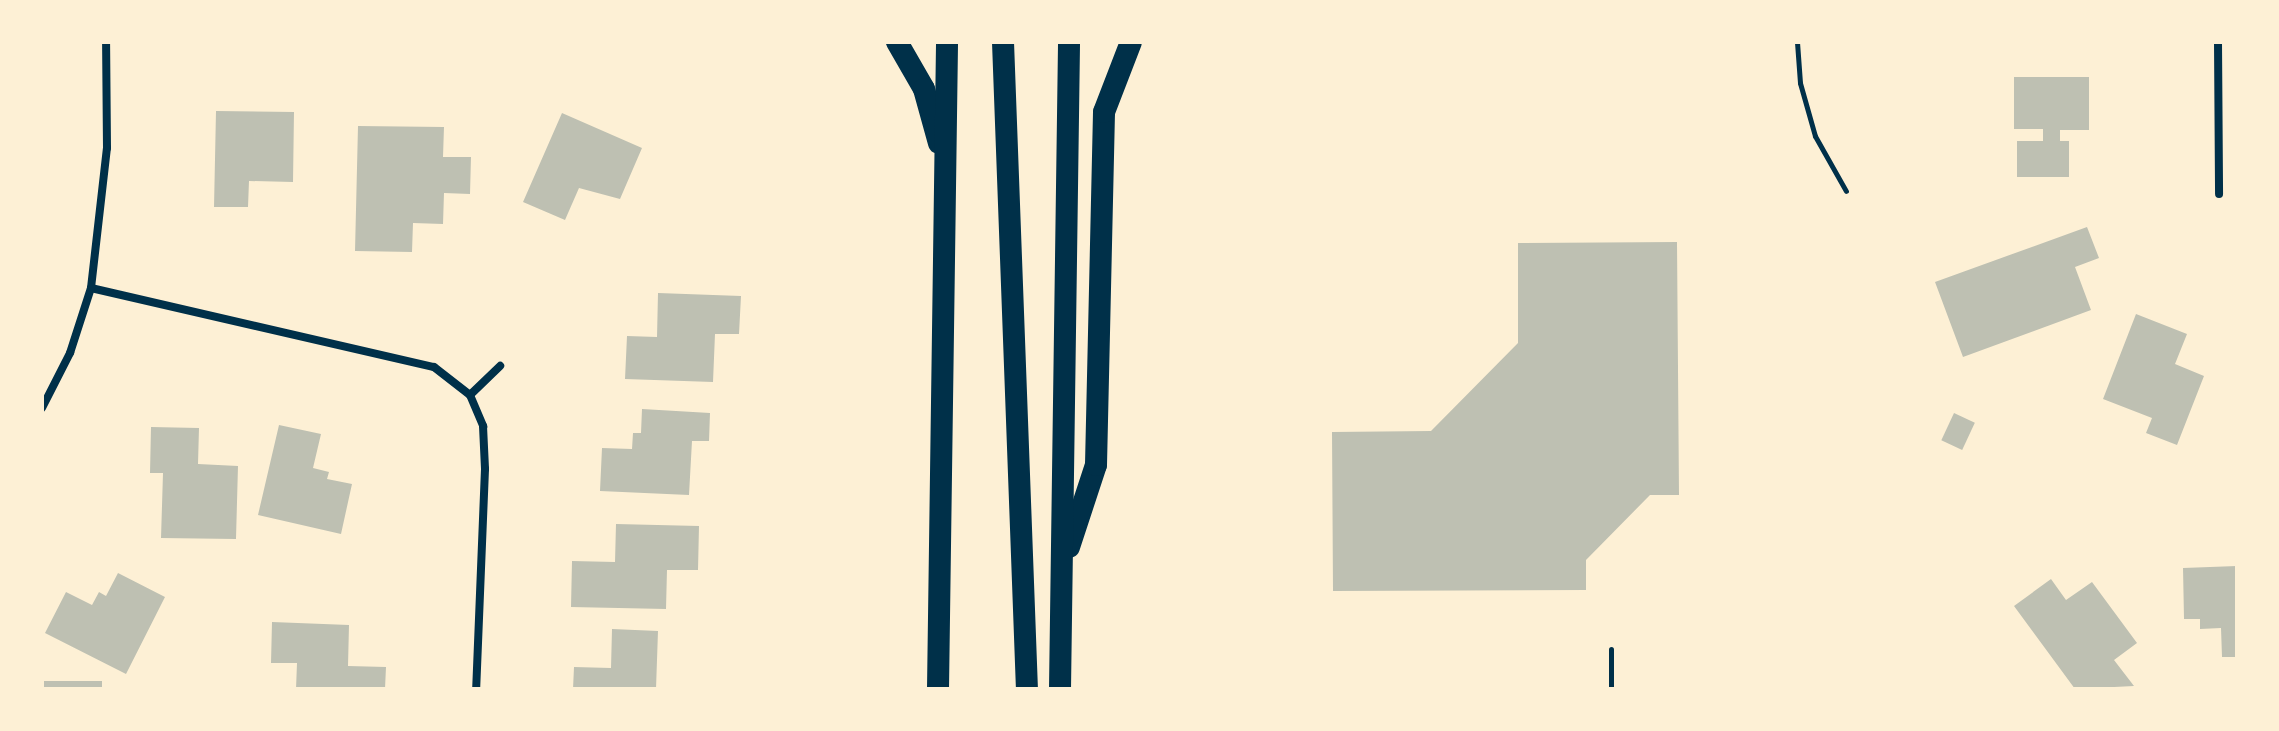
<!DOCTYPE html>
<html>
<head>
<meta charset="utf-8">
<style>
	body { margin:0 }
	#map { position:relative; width:2279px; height:731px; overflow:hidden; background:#fdf0d5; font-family:Signika,sans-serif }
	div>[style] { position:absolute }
	.building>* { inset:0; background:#bec0b2; transform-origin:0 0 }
	.path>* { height:5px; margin:-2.5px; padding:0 2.5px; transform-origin:2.5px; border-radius:2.5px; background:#003049 }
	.minor>* { height:8px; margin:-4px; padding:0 4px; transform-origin:4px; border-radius:4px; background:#003049 }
	.trunk>* { height:22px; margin:-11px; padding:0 11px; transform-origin:11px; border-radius:11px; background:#003049 }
	span { translate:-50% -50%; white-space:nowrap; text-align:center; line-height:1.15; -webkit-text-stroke:8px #fdf0d5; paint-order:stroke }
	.frame { position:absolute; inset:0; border:44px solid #fdf0d5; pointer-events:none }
</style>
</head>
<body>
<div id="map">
	<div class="building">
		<div style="clip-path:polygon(2014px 77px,2089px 77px,2089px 130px,2060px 130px,2060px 141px,2069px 141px,2069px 177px,2017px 177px,2017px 141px,2043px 141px,2043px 129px,2014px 129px)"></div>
		<div style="clip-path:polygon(216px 111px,294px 112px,293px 182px,249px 181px,248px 207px,214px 207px)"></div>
		<div style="clip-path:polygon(562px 113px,642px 148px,620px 199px,579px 188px,565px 220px,523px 202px)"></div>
		<div style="clip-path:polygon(358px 126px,444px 127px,443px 157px,471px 157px,470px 194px,444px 193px,443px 224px,413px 223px,412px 252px,355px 251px)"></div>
		<div style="clip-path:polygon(2087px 227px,2099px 258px,2075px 267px,2091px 310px,1963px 357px,1935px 282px)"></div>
		<div style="clip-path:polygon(1677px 242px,1679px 495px,1650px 495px,1586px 560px,1586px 590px,1333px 591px,1332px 432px,1431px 431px,1518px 343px,1518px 243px)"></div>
		<div style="clip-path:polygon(658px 293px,741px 296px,739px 334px,715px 334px,713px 382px,625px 379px,627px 336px,657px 337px)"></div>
		<div style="clip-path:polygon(2136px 314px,2187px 334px,2175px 364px,2204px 376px,2177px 445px,2146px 433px,2152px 418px,2103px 399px)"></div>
		<div style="clip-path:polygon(642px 409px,710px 413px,709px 441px,692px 441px,689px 495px,600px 491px,602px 448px,632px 449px,633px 433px,641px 433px)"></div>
		<div style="left:1954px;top:413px;width:23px;height:30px;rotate:25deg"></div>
		<div style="clip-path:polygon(279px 425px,321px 434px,313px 468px,329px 472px,327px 479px,352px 484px,341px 534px,258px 515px)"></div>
		<div style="clip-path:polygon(151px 427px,199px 428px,198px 464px,238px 466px,236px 539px,161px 538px,163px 473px,150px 473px)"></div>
		<div style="clip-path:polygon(616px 524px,699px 526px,698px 570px,667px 570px,666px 609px,571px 607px,572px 561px,615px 562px)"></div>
		<div style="clip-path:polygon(2237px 566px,2237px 657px,2222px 657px,2221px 628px,2200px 629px,2200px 619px,2184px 619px,2183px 568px)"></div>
		<div style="clip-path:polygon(118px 573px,165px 597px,126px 674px,45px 633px,66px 592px,92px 605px,99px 592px,106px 596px)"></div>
		<div style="clip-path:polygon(2051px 579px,2066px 600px,2092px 582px,2137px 643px,2114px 660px,2134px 686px,2075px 689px,2014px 606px)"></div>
		<div style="clip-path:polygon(272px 622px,349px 625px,348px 666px,386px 667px,385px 689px,296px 689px,297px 663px,271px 663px)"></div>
		<div style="clip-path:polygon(612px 629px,658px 631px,656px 689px,573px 689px,574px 667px,611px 668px)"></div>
		<div style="left:102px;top:681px;width:8px;height:60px;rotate:90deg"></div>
	</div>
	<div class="path">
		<div style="left:1797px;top:42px;width:41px;rotate:85.8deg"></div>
		<div style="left:1800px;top:83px;width:55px;rotate:74.2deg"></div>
		<div style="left:1815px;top:136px;width:63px;rotate:60.6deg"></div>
		<div style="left:1611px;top:649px;width:40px;rotate:90deg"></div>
	</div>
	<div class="minor">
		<div style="left:2218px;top:42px;width:152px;rotate:89.6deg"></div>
		<div style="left:91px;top:288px;width:352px;rotate:13deg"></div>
		<div style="left:434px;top:367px;width:46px;rotate:37.9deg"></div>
		<div style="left:470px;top:395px;width:34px;rotate:67deg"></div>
		<div style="left:483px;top:426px;width:43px;rotate:87.3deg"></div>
		<div style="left:485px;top:469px;width:220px;rotate:92.3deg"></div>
		<div style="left:470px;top:395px;width:42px;rotate:-44deg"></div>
		<div style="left:42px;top:408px;width:62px;rotate:-63deg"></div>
		<div style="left:70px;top:353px;width:68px;rotate:-72.1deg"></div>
		<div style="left:91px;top:288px;width:141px;rotate:-83.5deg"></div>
		<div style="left:107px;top:148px;width:106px;rotate:-90.5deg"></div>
	</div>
	<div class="trunk">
		<div style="left:897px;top:42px;width:54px;rotate:60.1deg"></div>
		<div style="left:924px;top:89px;width:56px;rotate:74.5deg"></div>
		<div style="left:1003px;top:42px;width:647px;rotate:87.88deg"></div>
		<div style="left:1069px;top:547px;width:86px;rotate:-71.8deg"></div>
		<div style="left:1096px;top:465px;width:353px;rotate:-88.7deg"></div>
		<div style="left:1104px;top:112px;width:75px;rotate:-68.9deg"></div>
		<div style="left:938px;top:689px;width:647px;rotate:-89.2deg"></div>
		<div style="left:1060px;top:689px;width:647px;rotate:-89.2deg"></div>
	</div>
	<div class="frame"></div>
</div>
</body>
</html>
